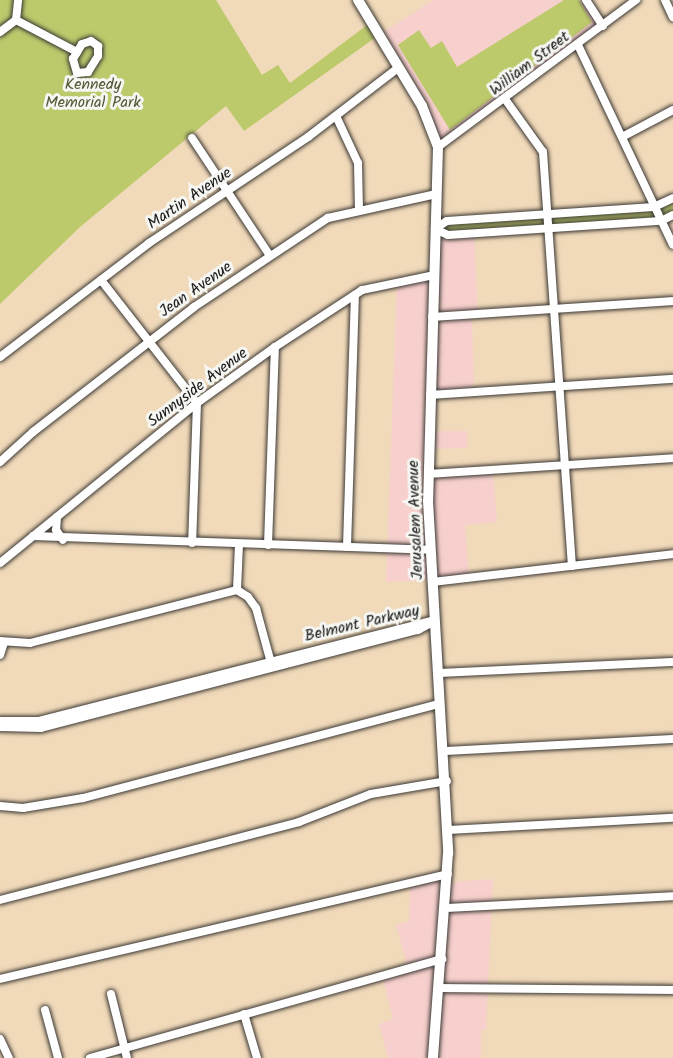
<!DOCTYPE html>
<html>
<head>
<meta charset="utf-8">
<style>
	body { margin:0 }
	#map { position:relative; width:673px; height:1058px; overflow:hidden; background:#f1daba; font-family:Kalam,sans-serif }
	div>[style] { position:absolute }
	.built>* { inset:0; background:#f7d0cd }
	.green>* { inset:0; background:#bdca6c }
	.roads { filter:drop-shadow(0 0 2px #3c3834) drop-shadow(0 0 2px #3c3834) }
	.minor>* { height:8px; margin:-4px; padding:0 4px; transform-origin:4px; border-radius:4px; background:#fff }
	.major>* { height:10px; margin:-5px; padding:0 5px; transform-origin:5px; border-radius:5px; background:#fff }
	span { translate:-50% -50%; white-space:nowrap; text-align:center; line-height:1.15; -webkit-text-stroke:6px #f6f6f2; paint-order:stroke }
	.street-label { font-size:16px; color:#1c1c1c }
	.park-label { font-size:16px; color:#545938 }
</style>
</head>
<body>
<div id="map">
	<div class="built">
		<div style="clip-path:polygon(433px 0,581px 0,600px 28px,438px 147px,379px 35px)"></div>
		<div style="clip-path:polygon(435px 229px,474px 234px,478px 314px,472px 315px,474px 392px,431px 395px,429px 431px,467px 431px,467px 448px,429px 449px,428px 474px,493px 470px,497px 522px,465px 525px,469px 578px,386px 582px,397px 282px,433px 275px)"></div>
		<div style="clip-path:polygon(448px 874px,448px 882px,493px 879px,486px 1030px,481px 1030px,481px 1058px,388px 1058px,379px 1024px,393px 1019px,382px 975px,408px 968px,396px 925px,409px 921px,410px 882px)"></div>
	</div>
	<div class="green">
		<div style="clip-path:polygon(0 0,216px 0,262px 75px,278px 65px,290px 83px,371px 22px,379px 35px,244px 131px,226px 106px,80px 227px,0 304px)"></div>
		<div style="clip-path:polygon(564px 0,579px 0,592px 22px,450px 130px,398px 45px,419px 30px,431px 48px,442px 41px,457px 67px)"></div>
		<div style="clip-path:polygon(673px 198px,673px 215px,661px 221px,448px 235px,435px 229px,447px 221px,654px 207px)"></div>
	</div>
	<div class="roads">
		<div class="minor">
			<div style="left:586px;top:0;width:31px;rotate:57deg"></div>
			<div style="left:665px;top:0;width:19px;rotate:65deg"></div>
			<div style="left:16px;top:20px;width:69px;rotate:27.7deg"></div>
			<div style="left:0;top:32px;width:20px;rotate:-37deg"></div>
			<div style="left:16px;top:20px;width:20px;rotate:-84deg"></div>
			<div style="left:91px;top:41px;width:9px;rotate:36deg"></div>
			<div style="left:98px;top:46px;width:10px;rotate:90deg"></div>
			<div style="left:98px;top:56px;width:19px;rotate:122deg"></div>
			<div style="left:88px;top:72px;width:11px;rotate:175deg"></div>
			<div style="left:77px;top:73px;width:15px;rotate:-106deg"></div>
			<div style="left:73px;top:59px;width:17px;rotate:-59deg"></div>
			<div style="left:82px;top:44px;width:9px;rotate:-18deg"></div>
			<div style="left:578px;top:45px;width:221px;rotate:64.6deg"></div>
			<div style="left:505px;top:99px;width:65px;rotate:54.4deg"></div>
			<div style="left:543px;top:152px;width:415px;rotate:86deg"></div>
			<div style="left:336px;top:116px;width:52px;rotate:64.9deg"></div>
			<div style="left:358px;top:163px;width:47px;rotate:88.8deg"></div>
			<div style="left:622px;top:137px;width:58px;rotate:-27.9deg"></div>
			<div style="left:192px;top:138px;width:141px;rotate:56.5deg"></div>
			<div style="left:438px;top:147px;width:247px;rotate:-36.6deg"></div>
			<div style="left:435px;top:229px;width:14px;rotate:-34deg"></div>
			<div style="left:447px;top:221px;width:207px;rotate:-3.9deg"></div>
			<div style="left:654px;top:207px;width:21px;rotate:-25deg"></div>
			<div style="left:435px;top:229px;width:14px;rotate:25deg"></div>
			<div style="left:448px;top:235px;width:213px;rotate:-3.8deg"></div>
			<div style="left:661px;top:221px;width:13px;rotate:-27deg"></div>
			<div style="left:101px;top:280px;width:156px;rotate:52deg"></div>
			<div style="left:197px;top:403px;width:140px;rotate:92deg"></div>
			<div style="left:432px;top:317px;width:242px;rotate:-3.8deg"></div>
			<div style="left:0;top:357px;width:188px;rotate:-37.4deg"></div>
			<div style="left:149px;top:243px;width:191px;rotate:-33.7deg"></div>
			<div style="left:308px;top:137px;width:113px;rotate:-37.5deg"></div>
			<div style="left:430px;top:395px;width:244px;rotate:-3.8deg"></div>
			<div style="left:0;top:462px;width:45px;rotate:-42.3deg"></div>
			<div style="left:33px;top:432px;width:204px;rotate:-37.8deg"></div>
			<div style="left:194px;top:307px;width:161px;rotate:-33.6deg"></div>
			<div style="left:328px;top:218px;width:111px;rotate:-12.5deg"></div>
			<div style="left:428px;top:474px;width:246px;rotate:-3.7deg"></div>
			<div style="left:57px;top:517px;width:13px;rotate:94deg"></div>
			<div style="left:56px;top:530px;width:12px;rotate:55deg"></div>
			<div style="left:33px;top:536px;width:397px;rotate:2deg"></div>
			<div style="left:268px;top:545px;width:198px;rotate:-88deg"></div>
			<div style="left:347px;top:547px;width:252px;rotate:-88.2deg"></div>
			<div style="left:0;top:563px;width:254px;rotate:-39.1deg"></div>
			<div style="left:197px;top:403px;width:96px;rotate:-35.7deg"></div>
			<div style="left:275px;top:347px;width:104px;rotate:-33.2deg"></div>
			<div style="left:362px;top:290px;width:74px;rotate:-11.8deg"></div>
			<div style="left:432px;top:582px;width:243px;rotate:-6.6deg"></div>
			<div style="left:237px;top:590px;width:46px;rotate:-87.5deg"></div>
			<div style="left:0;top:641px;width:30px;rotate:4deg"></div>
			<div style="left:30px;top:643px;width:214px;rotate:-14.4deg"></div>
			<div style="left:237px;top:590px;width:13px;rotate:32deg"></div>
			<div style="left:248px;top:597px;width:14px;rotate:54deg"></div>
			<div style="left:256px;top:608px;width:57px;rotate:74.7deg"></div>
			<div style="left:0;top:655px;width:13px;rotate:-72deg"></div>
			<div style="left:438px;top:673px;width:235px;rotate:-2.7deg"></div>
			<div style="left:0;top:721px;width:39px"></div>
			<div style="left:39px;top:721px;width:404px;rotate:-14.3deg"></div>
			<div style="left:0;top:727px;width:41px;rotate:1.4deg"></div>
			<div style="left:41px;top:728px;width:390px;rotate:-14.6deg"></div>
			<div style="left:418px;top:630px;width:19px;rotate:-28deg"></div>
			<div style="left:445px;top:751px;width:228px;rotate:-3deg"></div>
			<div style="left:0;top:806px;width:23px;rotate:5deg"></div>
			<div style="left:23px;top:808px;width:61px;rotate:-9.5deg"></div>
			<div style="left:83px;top:798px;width:369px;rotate:-14.8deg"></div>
			<div style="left:448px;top:830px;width:225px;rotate:-3.1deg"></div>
			<div style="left:0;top:900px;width:309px;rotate:-14.6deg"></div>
			<div style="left:299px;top:822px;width:77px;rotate:-21.3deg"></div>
			<div style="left:371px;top:794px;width:77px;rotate:-9.7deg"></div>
			<div style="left:446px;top:908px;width:227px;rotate:-3deg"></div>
			<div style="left:0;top:979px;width:460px;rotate:-13.2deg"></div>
			<div style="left:439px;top:988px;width:234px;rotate:0.5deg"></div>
			<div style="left:111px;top:994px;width:66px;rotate:76deg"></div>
			<div style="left:45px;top:1010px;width:50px;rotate:74.8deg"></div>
			<div style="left:244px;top:1014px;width:46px;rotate:73.5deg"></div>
			<div style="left:0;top:1039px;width:21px;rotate:65deg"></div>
			<div style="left:90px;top:1058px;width:366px;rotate:-15.7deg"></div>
		</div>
		<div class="major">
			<div style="left:358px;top:0;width:124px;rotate:58.9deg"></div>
			<div style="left:422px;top:106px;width:44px;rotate:68.7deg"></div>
			<div style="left:438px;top:147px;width:354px;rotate:91.6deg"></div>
			<div style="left:428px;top:501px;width:353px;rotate:86.7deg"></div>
			<div style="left:448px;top:853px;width:206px;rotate:94.2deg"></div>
		</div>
	</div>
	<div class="street-label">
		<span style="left:530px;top:64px;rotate:-37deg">William Street</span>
		<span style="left:190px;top:199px;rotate:-34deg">Martin Avenue</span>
		<span style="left:196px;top:290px;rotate:-35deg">Jean Avenue</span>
		<span style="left:198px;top:388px;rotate:-37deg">Sunnyside Avenue</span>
		<span style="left:416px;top:520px;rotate:-92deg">Jerusalem Avenue</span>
		<span style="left:362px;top:624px;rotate:-13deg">Belmont Parkway</span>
	</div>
	<div class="park-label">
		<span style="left:93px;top:94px">Kennedy<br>Memorial Park</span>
	</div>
</div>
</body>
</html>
